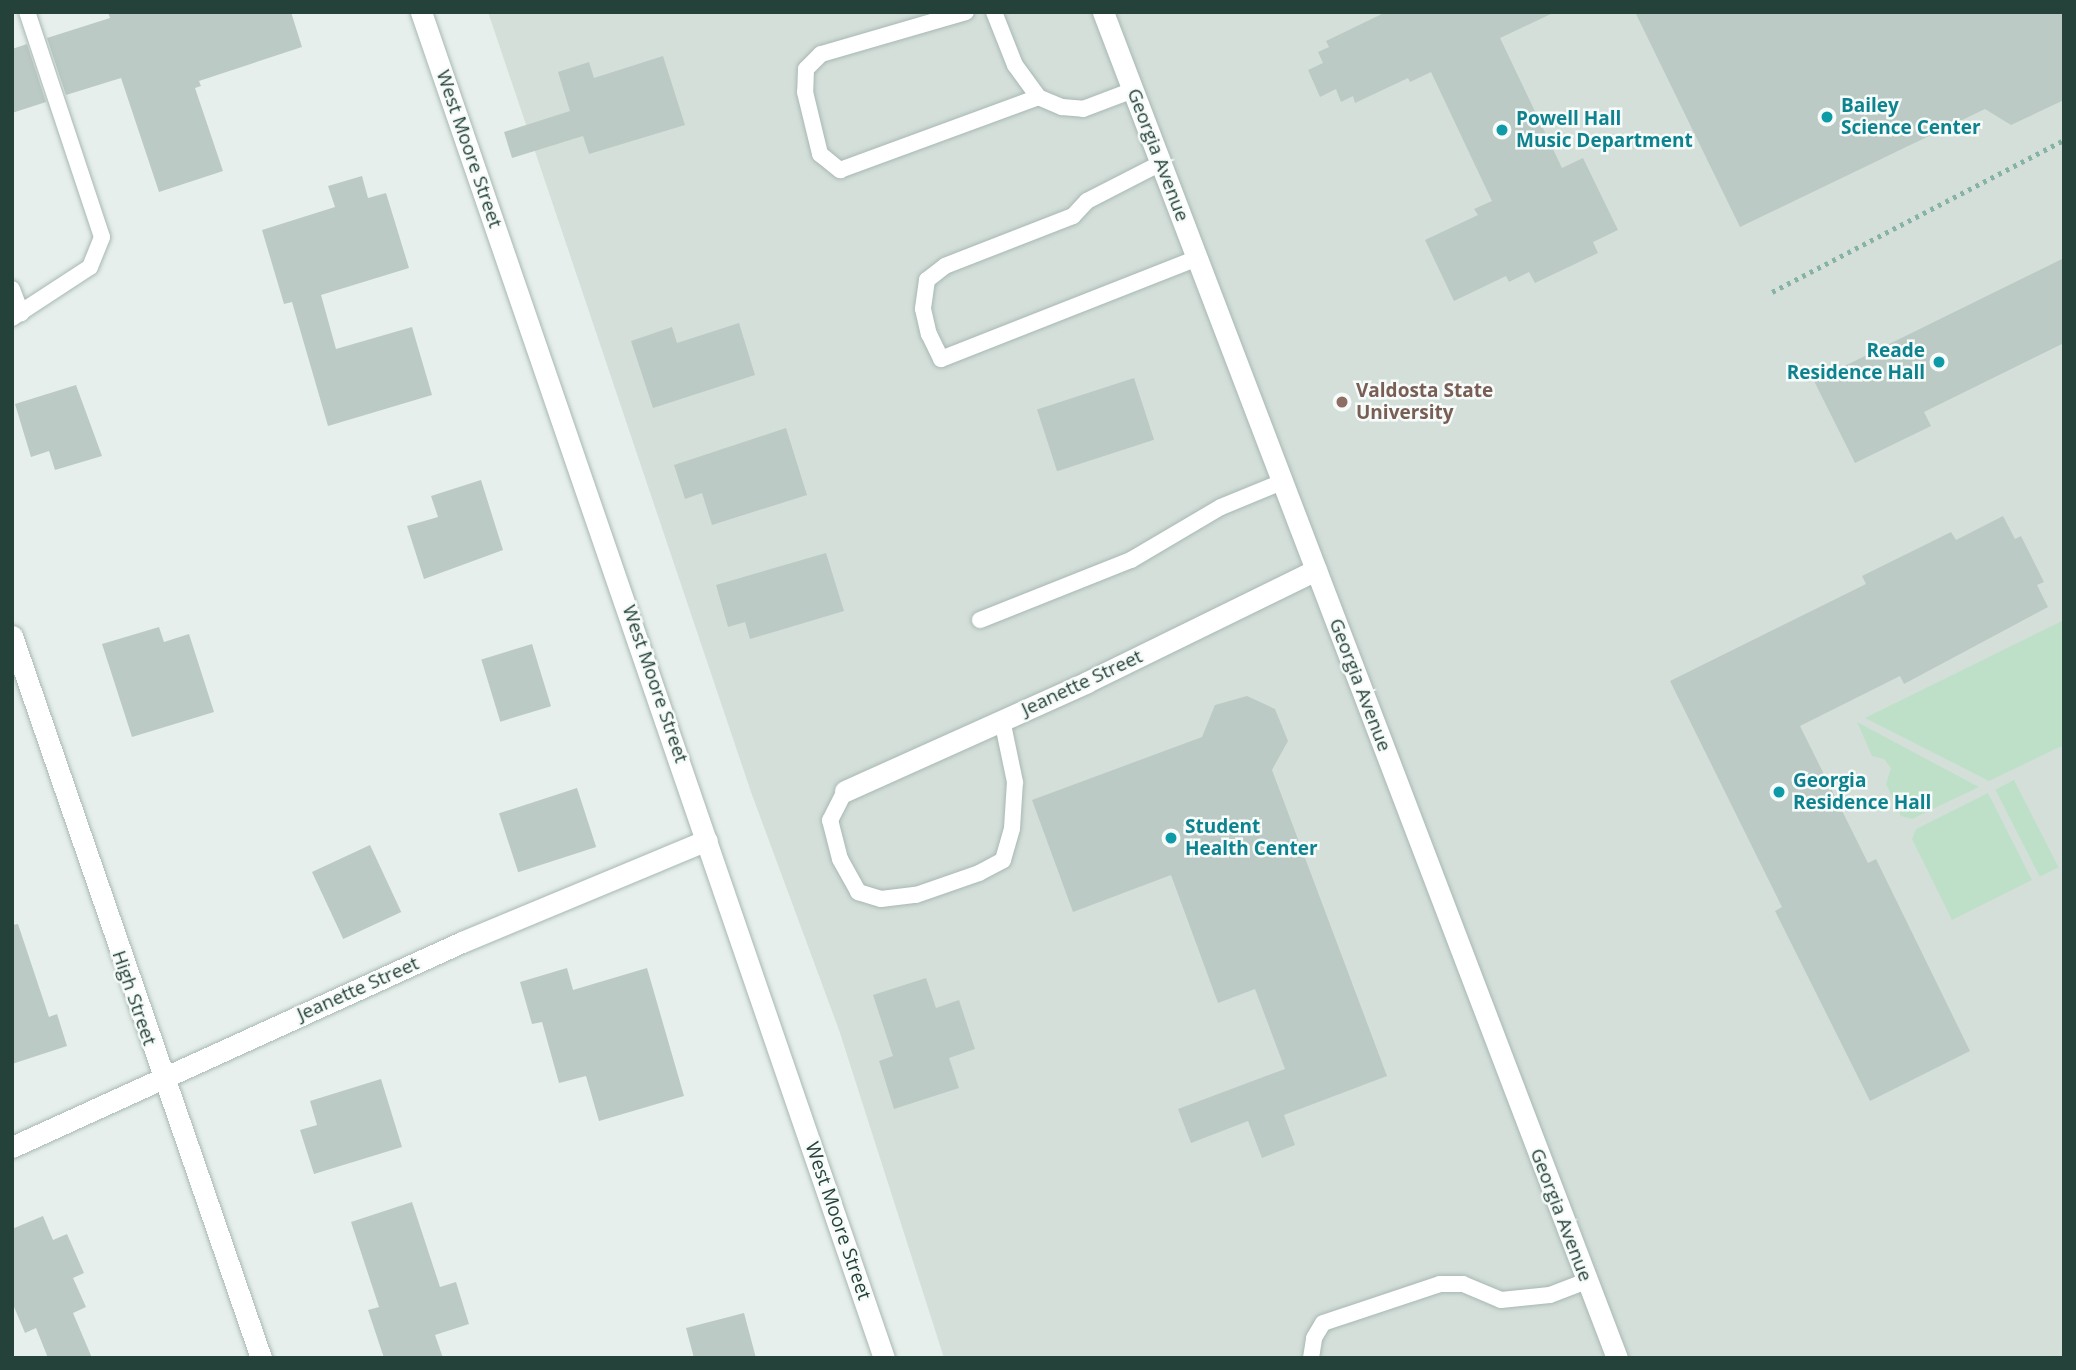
<!DOCTYPE html>
<html>
<head>
<meta charset="utf-8">
<style>
	body { margin:0 }
	#map { position:relative; width:2076px; height:1370px; overflow:hidden; background:#e6efeb; font-family:"Open Sans",sans-serif }
	div>[style] { position:absolute }
	.built>* { inset:0; background:#d4dfda }
	.green>* { inset:0; background:#bfe0c8; transform-origin:0 0 }
	.building>* { inset:0; background:#bbcac4; transform-origin:0 0 }
	.path>* { height:4.5px; margin-top:-2.25px; transform-origin:0; background:repeating-linear-gradient(90deg,#86b3a5 0 3.5px,transparent 0 8.5px) }
	.roads { filter:drop-shadow(0 0 2px #a8b8b2) drop-shadow(0 0 2px #a8b8b2) }
	.lane>* { height:16px; margin:-8px; padding:0 8px; transform-origin:8px; border-radius:8px; background:#fff }
	.street>* { height:21px; margin:-10.5px; padding:0 10.5px; transform-origin:10.5px; border-radius:10.5px; background:#fff }
	.secondary>* { height:21px; margin:-10.5px; padding:0 10.5px; transform-origin:10.5px; border-radius:10.5px; background:#fff }
	.dots>* { width:19px; height:19px; translate:-50% -50%; box-sizing:border-box; border:4px solid #f7fbf9; border-radius:50% }
	span { translate:-50% -50%; white-space:nowrap; text-align:center; line-height:1.15; -webkit-text-stroke:5px #f7fbf9; paint-order:stroke }
	.culture-label { font-size:19px; color:#0d838f; font-weight:700 }
	.left { translate:0 -50%; text-align:left }
	.right { translate:-100% -50%; text-align:right }
	.street-label { font-size:19px; color:#24423a }
	.education-label { font-size:19px; color:#785e54; font-weight:700 }
	.frame { position:absolute; inset:0; border:14px solid #24423a; pointer-events:none }
</style>
</head>
<body>
<div id="map">
	<div class="built">
		<div style="clip-path:polygon(488px 12px,2064px 12px,2064px 1358px,944px 1358px,839px 1030px,751px 792px)"></div>
	</div>
	<div class="green">
		<div style="clip-path:polygon(2064px 620px,2064px 745px,1989px 781px,1865px 718px)"></div>
		<div style="clip-path:polygon(1857px 722px,1979px 787px,1912px 819px,1901px 816px,1886px 784px,1891px 768px,1884px 759px,1872px 756px)"></div>
		<div style="left:2014px;top:780px;width:98px;height:21px;rotate:63deg"></div>
		<div style="clip-path:polygon(1988px 793px,2032px 880px,1952px 920px,1912px 839px,1916px 829px)"></div>
	</div>
	<div class="building">
		<div style="clip-path:polygon(108px 12px,291px 12px,302px 47px,199px 81px,201px 86px,195px 88px,223px 171px,159px 192px,121px 78px,66px 95px,47px 38px,110px 18px)"></div>
		<div style="clip-path:polygon(1386px 12px,1555px 12px,1500px 38px,1562px 168px,1583px 158px,1618px 230px,1593px 242px,1598px 253px,1535px 283px,1529px 272px,1509px 282px,1506px 276px,1454px 301px,1425px 240px,1478px 215px,1474px 209px,1492px 201px,1431px 72px,1410px 82px,1408px 78px,1355px 103px,1353px 96px,1341px 102px,1336px 89px,1320px 97px,1308px 70px,1323px 63px,1318px 52px,1329px 47px,1326px 41px)"></div>
		<div style="clip-path:polygon(1635px 12px,2064px 12px,2064px 100px,2011px 125px,1985px 109px,1740px 227px)"></div>
		<div style="clip-path:polygon(27px 44px,46px 102px,12px 113px,12px 49px)"></div>
		<div style="clip-path:polygon(663px 56px,685px 125px,589px 154px,583px 136px,512px 158px,504px 132px,570px 111px,558px 72px,589px 62px,594px 78px)"></div>
		<div style="clip-path:polygon(362px 176px,368px 198px,386px 193px,409px 268px,321px 295px,336px 349px,412px 327px,432px 395px,328px 426px,292px 302px,284px 304px,262px 230px,335px 207px,328px 186px)"></div>
		<div style="clip-path:polygon(2064px 258px,2064px 343px,1924px 412px,1931px 426px,1855px 463px,1814px 381px)"></div>
		<div style="clip-path:polygon(739px 323px,755px 375px,653px 408px,631px 341px,672px 327px,677px 343px)"></div>
		<div style="left:1134px;top:378px;width:65px;height:102px;rotate:72deg"></div>
		<div style="clip-path:polygon(76px 385px,102px 456px,55px 470px,49px 451px,31px 457px,15px 404px)"></div>
		<div style="clip-path:polygon(786px 428px,807px 495px,712px 525px,702px 493px,685px 499px,674px 465px)"></div>
		<div style="clip-path:polygon(481px 480px,503px 550px,424px 579px,407px 526px,438px 517px,431px 496px)"></div>
		<div style="clip-path:polygon(2003px 516px,2015px 539px,2021px 536px,2044px 582px,2037px 585px,2048px 607px,1904px 684px,1900px 676px,1800px 726px,1868px 863px,1876px 859px,1970px 1051px,1870px 1101px,1775px 911px,1782px 907px,1670px 681px,1866px 584px,1862px 576px,1951px 532px,1956px 540px)"></div>
		<div style="clip-path:polygon(826px 553px,844px 611px,750px 639px,745px 622px,728px 627px,716px 585px)"></div>
		<div style="clip-path:polygon(159px 627px,164px 642px,189px 634px,214px 712px,132px 737px,102px 644px)"></div>
		<div style="left:532px;top:644px;width:65px;height:53px;rotate:73deg"></div>
		<div style="clip-path:polygon(1247px 696px,1275px 709px,1288px 741px,1272px 770px,1387px 1076px,1284px 1115px,1295px 1145px,1262px 1158px,1248px 1121px,1191px 1143px,1178px 1109px,1285px 1069px,1255px 989px,1218px 1003px,1171px 875px,1073px 912px,1032px 800px,1202px 737px,1215px 705px)"></div>
		<div style="left:577px;top:788px;width:62px;height:82px;rotate:72deg"></div>
		<div style="left:370px;top:845px;width:74px;height:64px;rotate:65deg"></div>
		<div style="clip-path:polygon(18px 924px,49px 1017px,57px 1014px,67px 1046px,12px 1064px,12px 925px)"></div>
		<div style="clip-path:polygon(567px 968px,573px 990px,647px 968px,684px 1096px,599px 1121px,586px 1076px,559px 1083px,542px 1022px,532px 1024px,520px 982px)"></div>
		<div style="clip-path:polygon(926px 978px,936px 1008px,959px 1000px,975px 1049px,949px 1058px,959px 1088px,894px 1109px,879px 1061px,893px 1056px,873px 995px)"></div>
		<div style="clip-path:polygon(381px 1079px,402px 1147px,314px 1174px,300px 1130px,317px 1125px,310px 1101px)"></div>
		<div style="clip-path:polygon(412px 1202px,440px 1287px,456px 1282px,469px 1324px,435px 1335px,443px 1358px,384px 1358px,368px 1310px,379px 1307px,351px 1222px)"></div>
		<div style="clip-path:polygon(43px 1216px,53px 1240px,67px 1234px,84px 1273px,73px 1278px,86px 1307px,73px 1313px,92px 1358px,48px 1358px,36px 1328px,25px 1333px,12px 1302px,12px 1229px)"></div>
		<div style="clip-path:polygon(744px 1313px,756px 1358px,694px 1358px,686px 1328px)"></div>
	</div>
	<div class="path">
		<div style="left:1772px;top:292px;width:329px;rotate:-27.5deg"></div>
	</div>
	<div class="roads">
		<div class="lane">
			<div style="left:966px;top:12px;width:151px;rotate:163.8deg"></div>
			<div style="left:821px;top:54px;width:21px;rotate:135deg"></div>
			<div style="left:806px;top:69px;width:23px;rotate:92deg"></div>
			<div style="left:805px;top:92px;width:64px;rotate:76.4deg"></div>
			<div style="left:820px;top:154px;width:26px;rotate:39deg"></div>
			<div style="left:840px;top:170px;width:211px;rotate:-20.2deg"></div>
			<div style="left:1038px;top:97px;width:26px;rotate:23deg"></div>
			<div style="left:1062px;top:107px;width:21px;rotate:5deg"></div>
			<div style="left:1083px;top:109px;width:53px;rotate:-20.8deg"></div>
			<div style="left:994px;top:12px;width:57px;rotate:68.4deg"></div>
			<div style="left:1015px;top:65px;width:39px;rotate:54deg"></div>
			<div style="left:1161px;top:163px;width:83px;rotate:152.8deg"></div>
			<div style="left:1087px;top:201px;width:21px;rotate:133deg"></div>
			<div style="left:1073px;top:216px;width:137px;rotate:158.7deg"></div>
			<div style="left:945px;top:266px;width:23px;rotate:142deg"></div>
			<div style="left:927px;top:280px;width:29px;rotate:98deg"></div>
			<div style="left:923px;top:309px;width:26px;rotate:77deg"></div>
			<div style="left:929px;top:334px;width:28px;rotate:64deg"></div>
			<div style="left:941px;top:359px;width:275px;rotate:-21.5deg"></div>
			<div style="left:12px;top:289px;width:26px;rotate:69deg"></div>
			<div style="left:12px;top:318px;width:93px;rotate:-33.2deg"></div>
			<div style="left:90px;top:267px;width:32px;rotate:-68deg"></div>
			<div style="left:102px;top:237px;width:237px;rotate:-108.4deg"></div>
			<div style="left:980px;top:620px;width:162px;rotate:-21.7deg"></div>
			<div style="left:1131px;top:560px;width:104px;rotate:-30.5deg"></div>
			<div style="left:1221px;top:507px;width:66px;rotate:-22.3deg"></div>
			<div style="left:845px;top:791px;width:33px;rotate:117deg"></div>
			<div style="left:830px;top:820px;width:40px;rotate:75.6deg"></div>
			<div style="left:840px;top:859px;width:38px;rotate:61deg"></div>
			<div style="left:858px;top:892px;width:24px;rotate:17deg"></div>
			<div style="left:881px;top:899px;width:35px;rotate:-7deg"></div>
			<div style="left:916px;top:895px;width:67px;rotate:-19.2deg"></div>
			<div style="left:979px;top:873px;width:27px;rotate:-28deg"></div>
			<div style="left:1003px;top:860px;width:33px;rotate:-74deg"></div>
			<div style="left:1012px;top:828px;width:46px;rotate:-86.3deg"></div>
			<div style="left:1015px;top:782px;width:63px;rotate:-101.8deg"></div>
			<div style="left:1311px;top:1358px;width:20px;rotate:-81deg"></div>
			<div style="left:1314px;top:1338px;width:17px;rotate:-59deg"></div>
			<div style="left:1323px;top:1323px;width:123px;rotate:-18.4deg"></div>
			<div style="left:1440px;top:1284px;width:23px"></div>
			<div style="left:1463px;top:1284px;width:41px;rotate:22.8deg"></div>
			<div style="left:1501px;top:1300px;width:49px;rotate:-5.8deg"></div>
			<div style="left:1550px;top:1295px;width:39px;rotate:-21deg"></div>
		</div>
		<div class="street">
			<div style="left:1103px;top:12px;width:1441px;rotate:69.1deg"></div>
			<div style="left:12px;top:636px;width:764px;rotate:70.97deg"></div>
			<div style="left:845px;top:791px;width:265px;rotate:-24.2deg"></div>
			<div style="left:1087px;top:682px;width:255px;rotate:-26.1deg"></div>
			<div style="left:12px;top:1147px;width:494px;rotate:-24.5deg"></div>
			<div style="left:462px;top:942px;width:265px;rotate:-22.6deg"></div>
		</div>
		<div class="secondary">
			<div style="left:421px;top:12px;width:1423px;rotate:71.02deg"></div>
		</div>
	</div>
	<div class="dots">
		<div style="left:1827px;top:117px;background:#0f9aa8"></div>
		<div style="left:1502px;top:130px;background:#0f9aa8"></div>
		<div style="left:1939px;top:362px;background:#0f9aa8"></div>
		<div style="left:1342px;top:402px;background:#8d6e63"></div>
		<div style="left:1779px;top:792px;background:#0f9aa8"></div>
		<div style="left:1171px;top:838px;background:#0f9aa8"></div>
	</div>
	<div class="culture-label">
		<span class="left" style="left:1841px;top:117px">Bailey<br>Science Center</span>
		<span class="left" style="left:1516px;top:130px">Powell Hall<br>Music Department</span>
		<span class="right" style="left:1925px;top:362px">Reade<br>Residence Hall</span>
		<span class="left" style="left:1793px;top:792px">Georgia<br>Residence Hall</span>
		<span class="left" style="left:1185px;top:838px">Student<br>Health Center</span>
	</div>
	<div class="street-label">
		<span style="left:469px;top:149px;rotate:71deg">West Moore Street</span>
		<span style="left:1158px;top:155px;rotate:69deg">Georgia Avenue</span>
		<span style="left:1082px;top:683px;rotate:-25deg">Jeanette Street</span>
		<span style="left:655px;top:684px;rotate:71deg">West Moore Street</span>
		<span style="left:1360px;top:685px;rotate:69deg">Georgia Avenue</span>
		<span style="left:358px;top:989px;rotate:-24deg">Jeanette Street</span>
		<span style="left:134px;top:998px;rotate:71deg">High Street</span>
		<span style="left:1561px;top:1215px;rotate:69deg">Georgia Avenue</span>
		<span style="left:838px;top:1221px;rotate:71deg">West Moore Street</span>
	</div>
	<div class="education-label">
		<span class="left" style="left:1356px;top:402px">Valdosta State<br>University</span>
	</div>
	<div class="frame"></div>
</div>
</body>
</html>
